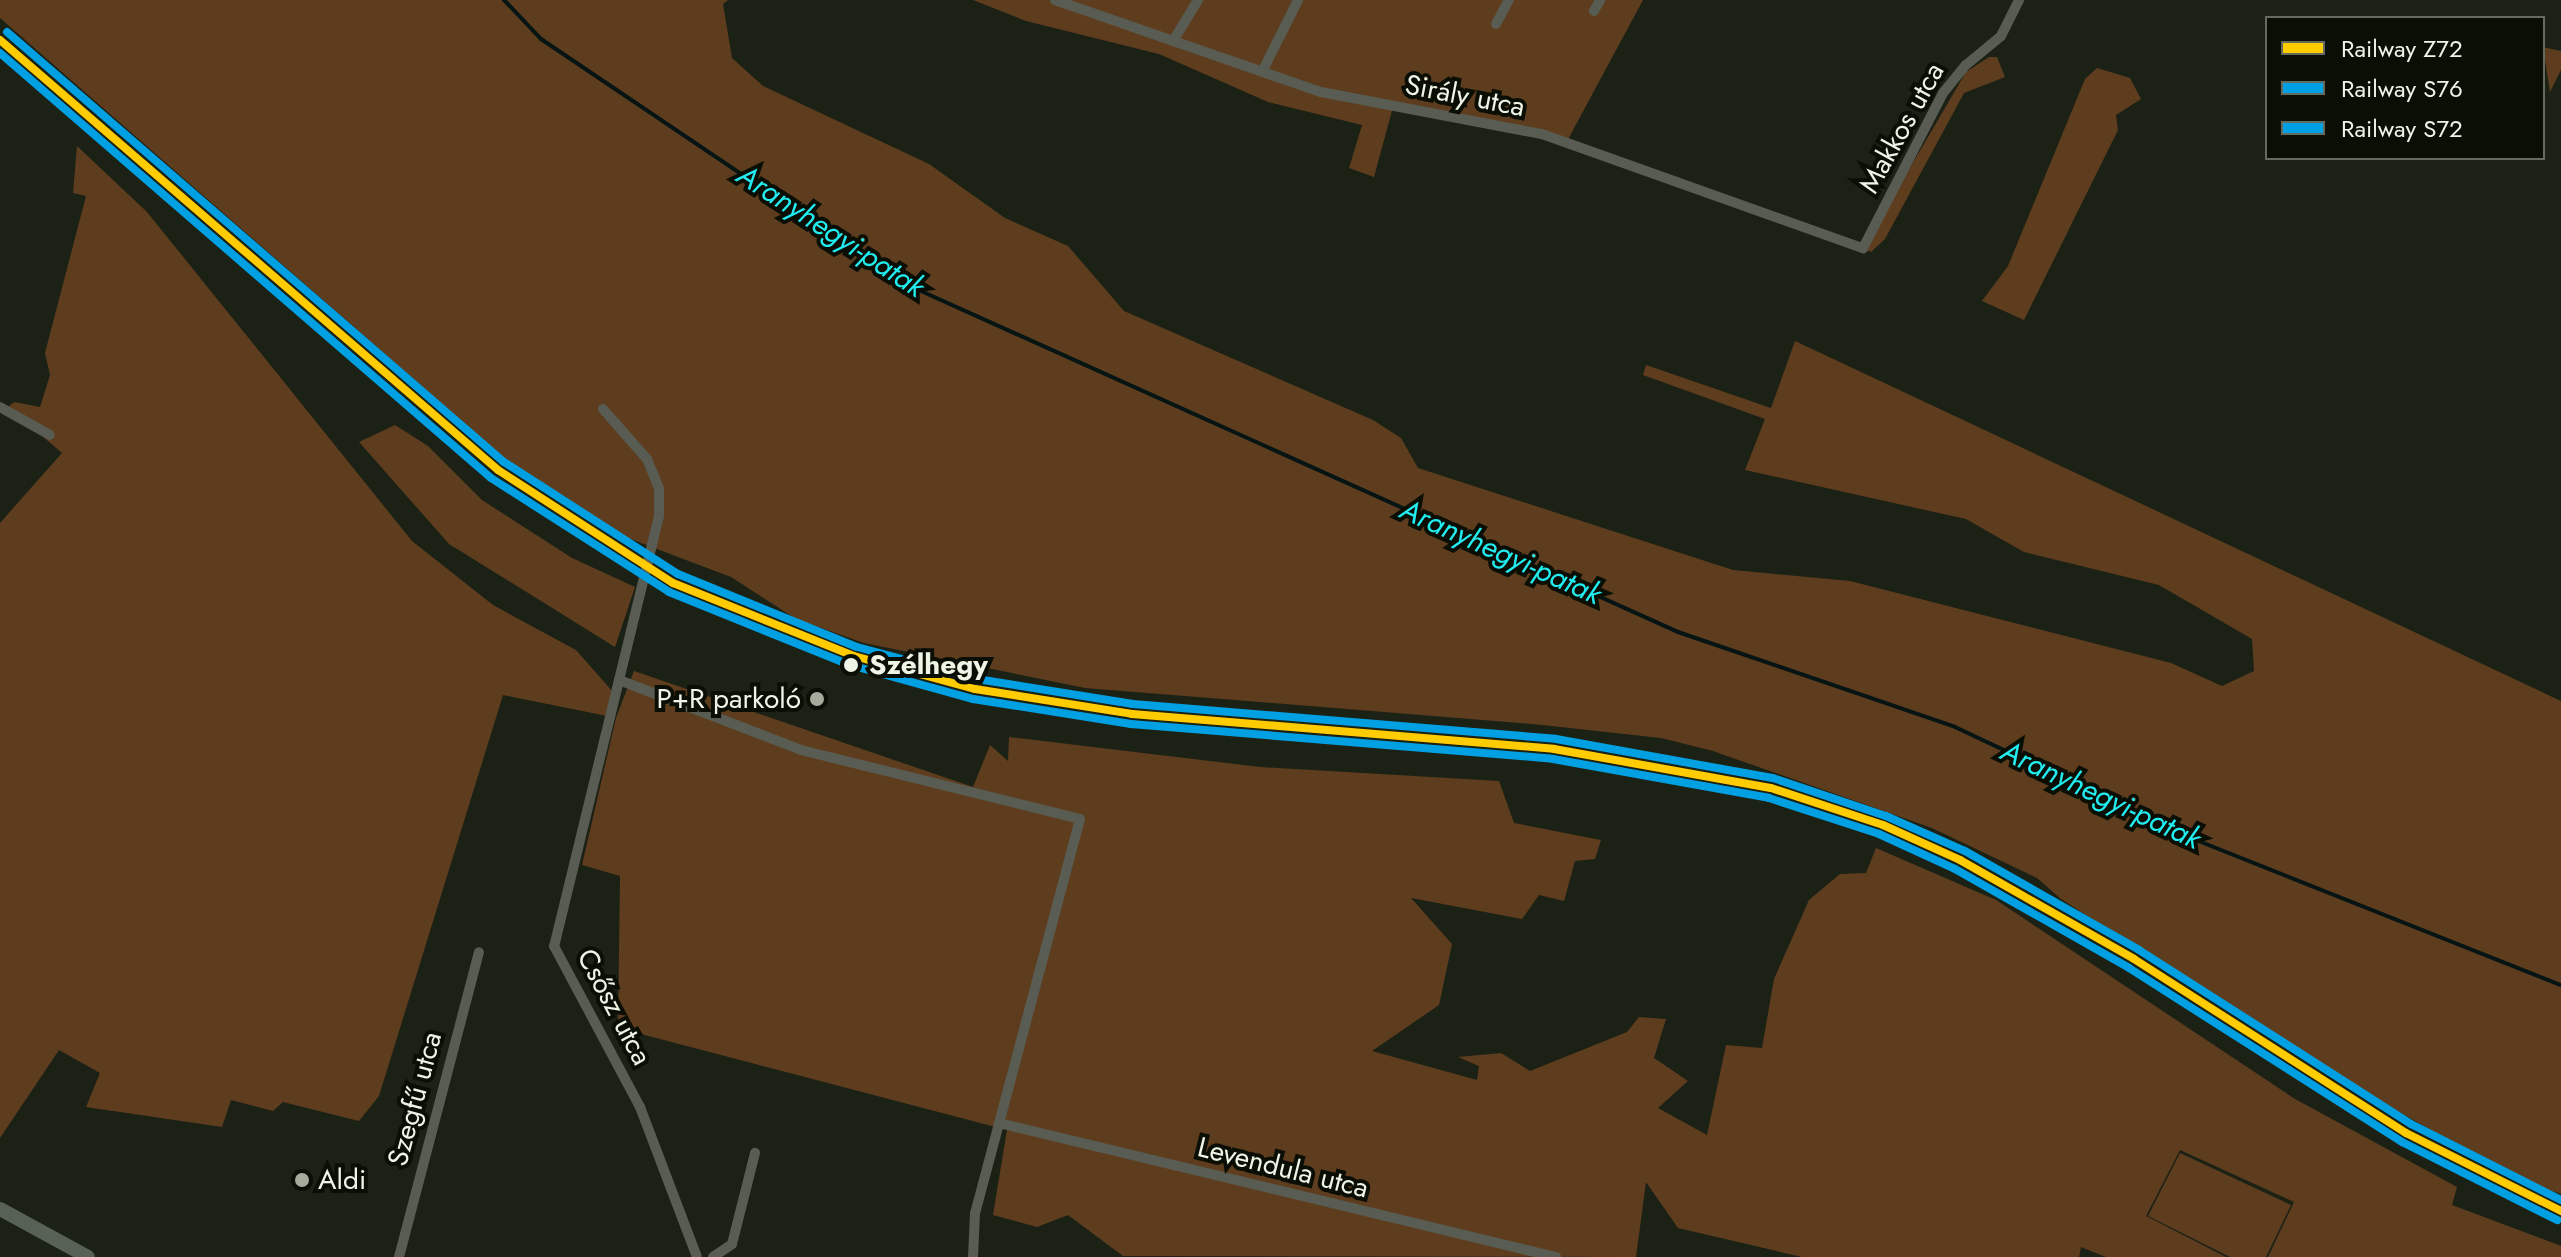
<!DOCTYPE html>
<html>
<head>
<meta charset="utf-8">
<style>
	body { margin:0 }
	#map { position:relative; width:2561px; height:1257px; overflow:hidden; background:#1c2115; font-family:Jost,sans-serif }
	div>[style] { position:absolute }
	.green>* { inset:0; background:#5e3d1e }
	.stream>* { height:4px; margin:-2px; padding:0 2px; transform-origin:2px; border-radius:2px; background:#061414 }
	.minor>* { height:10px; margin:-5px; padding:0 5px; transform-origin:5px; border-radius:5px; background:#585c52 }
	.secondary>* { height:14px; margin:-7px; padding:0 7px; transform-origin:7px; border-radius:7px; background:#586156 }
	.rail-1>* { height:8px; margin:-4px; padding:0 4px; transform-origin:4px; border-radius:4px; background:#fecc00 }
	.rail-2>* { height:8px; margin:-4px; padding:0 4px; transform-origin:4px; border-radius:4px; background:#00a0e3 }
	.rail-3>* { height:8px; margin:-4px; padding:0 4px; transform-origin:4px; border-radius:4px; background:#00a0e3 }
	.dots>* { width:22px; height:22px; translate:-50% -50%; box-sizing:border-box; border:4px solid #0a0e05; border-radius:50% }
	span { translate:-50% -50%; white-space:nowrap; text-align:center; line-height:1.15; -webkit-text-stroke:8px #0a0e05; paint-order:stroke }
	.street-label { font-size:28px; color:#eef5e6 }
	.stop-label { font-size:28px; color:#eef5e6; font-weight:700 }
	.left { translate:0 -50%; text-align:left }
	.poi-label { font-size:28px; color:#eef5e6 }
	.right { translate:-100% -50%; text-align:right }
	.water-label { font-size:30px; color:#22ecef; font-style:italic }
	.legend { position:absolute; left:2265px; top:16px; width:280px; height:144px; box-sizing:border-box; background:#0a0e05; border:2px solid #656a5f; margin:0; padding:10px 14px; list-style:none; font-size:24px; color:#eef5e6 }
	.legend li { display:flex; align-items:center; gap:16px; height:40px }
	.legend b { width:40px; border:2px solid #656a5f }
</style>
</head>
<body>
<div id="map">
	<div class="green">
		<div style="clip-path:polygon(0 0,728px 0,723px 4px,732px 58px,763px 86px,929px 164px,1005px 218px,1068px 246px,1124px 311px,1373px 420px,1401px 438px,1418px 468px,1733px 570px,1850px 581px,2171px 663px,2222px 686px,2254px 671px,2252px 639px,2159px 585px,2024px 552px,1966px 519px,1745px 470px,1765px 419px,1643px 375px,1646px 365px,1771px 408px,1795px 341px,2561px 701px,2561px 1194px,2515px 1178px,2345px 1081px,2061px 899px,2037px 878px,1932px 828px,1713px 751px,1661px 738px,1533px 724px,1085px 688px,864px 643px,796px 619px,731px 577px,620px 535px,503px 457px,0 18px)"></div>
		<div style="clip-path:polygon(973px 0,1643px 0,1566px 143px,1393px 107px,1374px 177px,1349px 168px,1362px 125px,1268px 102px,1159px 54px,1026px 21px)"></div>
		<div style="clip-path:polygon(2543px 47px,2561px 51px,2561px 70px,2550px 92px)"></div>
		<div style="clip-path:polygon(1989px 57px,1997px 57px,2005px 77px,1964px 93px,1885px 239px,1871px 252px,1863px 248px,1966px 72px)"></div>
		<div style="clip-path:polygon(2097px 68px,2130px 78px,2141px 99px,2116px 115px,2118px 130px,2024px 320px,1982px 301px,2008px 266px,2085px 79px)"></div>
		<div style="clip-path:polygon(77px 146px,147px 212px,412px 541px,493px 605px,576px 650px,613px 692px,607px 716px,503px 695px,379px 1096px,359px 1121px,283px 1102px,273px 1111px,231px 1100px,222px 1127px,86px 1107px,100px 1073px,59px 1050px,0 1138px,0 523px,62px 453px,8px 407px,14px 402px,40px 407px,50px 375px,45px 353px,86px 196px,73px 193px)"></div>
		<div style="clip-path:polygon(395px 425px,428px 446px,482px 500px,572px 558px,635px 587px,615px 647px,449px 544px,359px 442px)"></div>
		<div style="clip-path:polygon(634px 671px,973px 787px,990px 745px,1008px 761px,1009px 737px,1260px 767px,1499px 781px,1514px 823px,1601px 840px,1595px 859px,1575px 861px,1564px 901px,1539px 895px,1522px 919px,1411px 898px,1452px 944px,1439px 1005px,1372px 1051px,1477px 1080px,1479px 1066px,1458px 1057px,1501px 1053px,1530px 1071px,1627px 1032px,1639px 1017px,1666px 1019px,1654px 1058px,1688px 1081px,1658px 1108px,1707px 1135px,1726px 1045px,1762px 1048px,1774px 979px,1809px 900px,1840px 874px,1866px 873px,1876px 848px,1996px 900px,2295px 1099px,2457px 1187px,2452px 1205px,2561px 1246px,2561px 1257px,2268px 1257px,2294px 1202px,2180px 1150px,2146px 1216px,2226px 1257px,2106px 1257px,2081px 1247px,2079px 1257px,1802px 1257px,1678px 1228px,1646px 1182px,1636px 1257px,1123px 1256px,1068px 1215px,1037px 1227px,993px 1215px,1007px 1130px,618px 1028px,620px 876px,582px 865px,616px 718px)"></div>
		<div style="clip-path:polygon(2180px 1153px,2291px 1205px,2266px 1257px,2230px 1257px,2148px 1216px)"></div>
	</div>
	<div class="stream">
		<div style="left:504px;top:0;width:54px;rotate:46.5deg"></div>
		<div style="left:541px;top:39px;width:434px;rotate:34deg"></div>
		<div style="left:901px;top:282px;width:852px;rotate:24.25deg"></div>
		<div style="left:1678px;top:632px;width:293px;rotate:18.9deg"></div>
		<div style="left:1955px;top:727px;width:261px;rotate:25.2deg"></div>
		<div style="left:2191px;top:838px;width:398px;rotate:21.7deg"></div>
	</div>
	<div class="minor">
		<div style="left:1055px;top:0;width:281px;rotate:19.1deg"></div>
		<div style="left:1321px;top:92px;width:225px;rotate:10.8deg"></div>
		<div style="left:1542px;top:134px;width:341px;rotate:19.6deg"></div>
		<div style="left:1863px;top:248px;width:174px;rotate:-62.7deg"></div>
		<div style="left:1943px;top:93px;width:36px;rotate:-51deg"></div>
		<div style="left:1966px;top:65px;width:45px;rotate:-39.6deg"></div>
		<div style="left:2001px;top:36px;width:40px;rotate:-63.4deg"></div>
		<div style="left:1594px;top:11px;width:13px;rotate:-61deg"></div>
		<div style="left:1496px;top:24px;width:27px;rotate:-62deg"></div>
		<div style="left:1173px;top:41px;width:48px;rotate:-58.6deg"></div>
		<div style="left:1263px;top:70px;width:78px;rotate:-63.4deg"></div>
		<div style="left:0;top:407px;width:57px;rotate:29.2deg"></div>
		<div style="left:603px;top:409px;width:67px;rotate:48.7deg"></div>
		<div style="left:647px;top:459px;width:32px;rotate:68deg"></div>
		<div style="left:659px;top:489px;width:27px;rotate:90deg"></div>
		<div style="left:659px;top:516px;width:443px;rotate:103.7deg"></div>
		<div style="left:554px;top:946px;width:183px;rotate:61.9deg"></div>
		<div style="left:640px;top:1107px;width:160px;rotate:69.2deg"></div>
		<div style="left:619px;top:680px;width:195px;rotate:21deg"></div>
		<div style="left:801px;top:750px;width:287px;rotate:13.9deg"></div>
		<div style="left:1080px;top:819px;width:408px;rotate:104.9deg"></div>
		<div style="left:975px;top:1213px;width:44px;rotate:92.6deg"></div>
		<div style="left:999px;top:1123px;width:573px;rotate:13.53deg"></div>
		<div style="left:399px;top:1257px;width:315px;rotate:-75.3deg"></div>
		<div style="left:713px;top:1257px;width:23px;rotate:-34deg"></div>
		<div style="left:732px;top:1244px;width:94px;rotate:-75.8deg"></div>
	</div>
	<div class="secondary">
		<div style="left:0;top:1209px;width:100px;rotate:28.6deg"></div>
	</div>
	<div class="rail-1">
		<div style="left:0;top:40px;width:658px;rotate:40.81deg"></div>
		<div style="left:498px;top:470px;width:208px;rotate:32.9deg"></div>
		<div style="left:673px;top:583px;width:195px;rotate:22deg"></div>
		<div style="left:854px;top:656px;width:125px;rotate:15.3deg"></div>
		<div style="left:975px;top:689px;width:159px;rotate:9deg"></div>
		<div style="left:1132px;top:714px;width:423px;rotate:4.7deg"></div>
		<div style="left:1554px;top:749px;width:220px;rotate:10.2deg"></div>
		<div style="left:1771px;top:788px;width:118px;rotate:18.3deg"></div>
		<div style="left:1883px;top:825px;width:85px;rotate:24.4deg"></div>
		<div style="left:1960px;top:860px;width:200px;rotate:29.6deg"></div>
		<div style="left:2134px;top:959px;width:323px;rotate:32.6deg"></div>
		<div style="left:2406px;top:1133px;width:174px;rotate:26.7deg"></div>
	</div>
	<div class="rail-2">
		<div style="left:0;top:53px;width:649px;rotate:40.88deg"></div>
		<div style="left:491px;top:478px;width:211px;rotate:32.6deg"></div>
		<div style="left:669px;top:592px;width:195px;rotate:22deg"></div>
		<div style="left:850px;top:665px;width:128px;rotate:15.5deg"></div>
		<div style="left:973px;top:699px;width:160px;rotate:9deg"></div>
		<div style="left:1131px;top:724px;width:423px;rotate:4.7deg"></div>
		<div style="left:1553px;top:759px;width:219px;rotate:10.2deg"></div>
		<div style="left:1769px;top:798px;width:116px;rotate:18.1deg"></div>
		<div style="left:1879px;top:834px;width:84px;rotate:24.7deg"></div>
		<div style="left:1955px;top:869px;width:200px;rotate:29.6deg"></div>
		<div style="left:2129px;top:968px;width:324px;rotate:32.5deg"></div>
		<div style="left:2402px;top:1142px;width:174px;rotate:26.7deg"></div>
	</div>
	<div class="rail-3">
		<div style="left:7px;top:32px;width:657px;rotate:40.87deg"></div>
		<div style="left:504px;top:462px;width:207px;rotate:32.8deg"></div>
		<div style="left:678px;top:574px;width:193px;rotate:22.2deg"></div>
		<div style="left:857px;top:647px;width:124px;rotate:14.9deg"></div>
		<div style="left:977px;top:679px;width:158px;rotate:9.1deg"></div>
		<div style="left:1133px;top:704px;width:424px;rotate:4.7deg"></div>
		<div style="left:1556px;top:739px;width:220px;rotate:10.2deg"></div>
		<div style="left:1773px;top:778px;width:119px;rotate:18.6deg"></div>
		<div style="left:1886px;top:816px;width:86px;rotate:23.9deg"></div>
		<div style="left:1965px;top:851px;width:200px;rotate:29.6deg"></div>
		<div style="left:2139px;top:950px;width:323px;rotate:32.6deg"></div>
		<div style="left:2411px;top:1124px;width:168px;rotate:26.9deg"></div>
	</div>
	<div class="dots">
		<div style="left:851px;top:665px;background:#eef5e6"></div>
		<div style="left:817px;top:699px;background:#a4ab9d"></div>
		<div style="left:302px;top:1180px;background:#a4ab9d"></div>
	</div>
	<div class="street-label">
		<span style="left:1465px;top:96px;rotate:11deg">Sirály utca</span>
		<span style="left:1902px;top:128px;rotate:-61deg">Makkos utca</span>
		<span style="left:614px;top:1007px;rotate:62deg">Csősz utca</span>
		<span style="left:415px;top:1099px;rotate:-75deg">Szegfű utca</span>
		<span style="left:1283px;top:1168px;rotate:14deg">Levendula utca</span>
	</div>
	<div class="stop-label">
		<span class="left" style="left:869px;top:665px">Szélhegy</span>
	</div>
	<div class="poi-label">
		<span class="right" style="left:801px;top:699px">P+R parkoló</span>
		<span class="left" style="left:318px;top:1180px">Aldi</span>
	</div>
	<div class="water-label">
		<span style="left:831px;top:231px;rotate:33deg">Aranyhegyi-patak</span>
		<span style="left:1501px;top:552px;rotate:24deg">Aranyhegyi-patak</span>
		<span style="left:2101px;top:795px;rotate:25deg">Aranyhegyi-patak</span>
	</div>
	<ul class="legend">
	<li><b style="height:10px;background:#fecc00"></b>Railway Z72</li>
	<li><b style="height:10px;background:#00a0e3"></b>Railway S76</li>
	<li><b style="height:10px;background:#00a0e3"></b>Railway S72</li>
	</ul>
</div>
</body>
</html>
